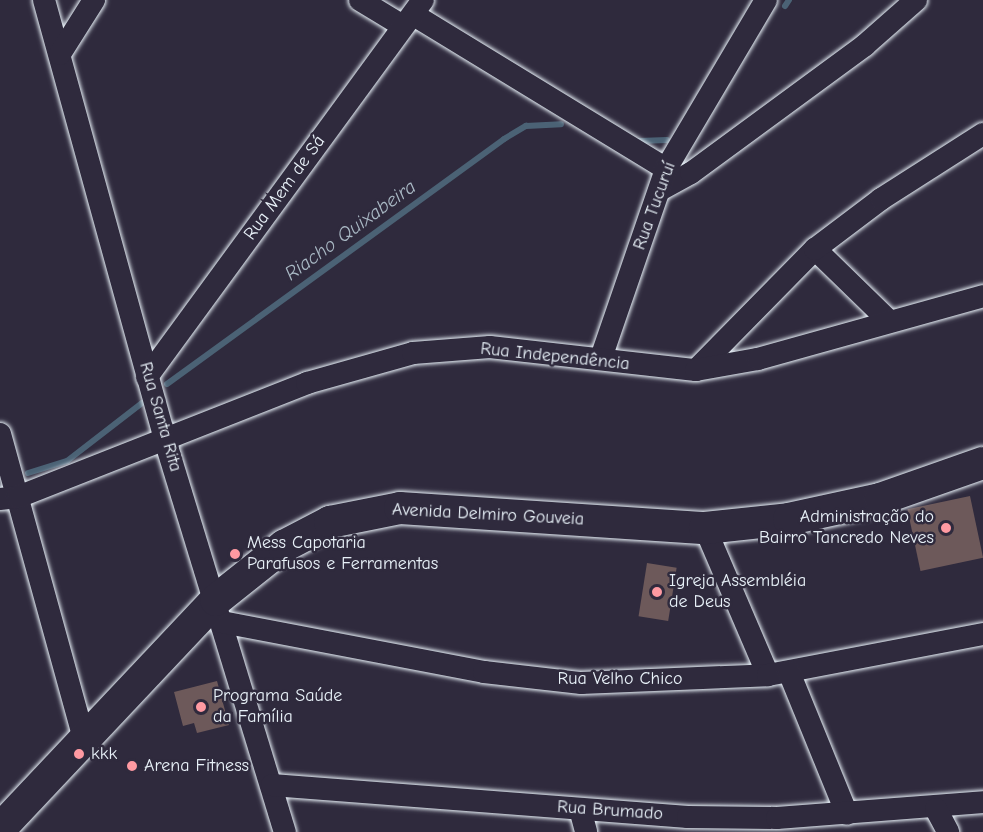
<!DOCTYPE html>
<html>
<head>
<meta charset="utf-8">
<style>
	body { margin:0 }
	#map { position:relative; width:983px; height:832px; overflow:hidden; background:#2f2a3d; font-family:"Comic Neue",sans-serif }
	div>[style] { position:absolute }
	.stream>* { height:6px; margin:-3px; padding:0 3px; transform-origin:3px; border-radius:3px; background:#4b6275 }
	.building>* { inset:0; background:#6d595a; transform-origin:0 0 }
	.roads { filter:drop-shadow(0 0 2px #e8f1f8) drop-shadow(0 0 2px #e8f1f8) }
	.street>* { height:22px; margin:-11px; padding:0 11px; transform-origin:11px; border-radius:11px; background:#2f2a3d }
	.secondary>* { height:32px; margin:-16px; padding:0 16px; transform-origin:16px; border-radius:16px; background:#2f2a3d }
	.dots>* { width:16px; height:16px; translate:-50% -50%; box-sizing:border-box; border:3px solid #2f2a3d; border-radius:50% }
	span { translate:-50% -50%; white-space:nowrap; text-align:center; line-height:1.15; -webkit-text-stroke:5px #2f2a3d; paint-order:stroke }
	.street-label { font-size:18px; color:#e8f1f8 }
	.poi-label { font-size:18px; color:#e8f1f8 }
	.right { translate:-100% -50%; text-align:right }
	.left { translate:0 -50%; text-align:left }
	.water-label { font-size:20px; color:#a9b8c4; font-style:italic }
</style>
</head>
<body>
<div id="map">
	<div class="stream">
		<div style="left:785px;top:6px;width:7px;rotate:-56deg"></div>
		<div style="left:639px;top:141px;width:28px;rotate:-2deg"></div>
		<div style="left:167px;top:384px;width:417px;rotate:-36deg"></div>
		<div style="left:504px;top:139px;width:26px;rotate:-31deg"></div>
		<div style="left:526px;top:126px;width:35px;rotate:-3deg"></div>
		<div style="left:28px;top:473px;width:41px;rotate:-17.1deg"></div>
		<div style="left:67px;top:461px;width:95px;rotate:-37.7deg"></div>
	</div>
	<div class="building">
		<div style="left:970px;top:496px;width:63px;height:64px;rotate:78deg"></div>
		<div style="left:647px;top:563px;width:30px;height:54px;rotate:9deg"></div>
		<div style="clip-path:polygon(217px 681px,229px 725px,197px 733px,194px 723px,183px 726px,174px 692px)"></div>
	</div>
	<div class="roads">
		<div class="street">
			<div style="left:44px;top:0;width:456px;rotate:74.6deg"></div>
			<div style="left:165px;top:440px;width:410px;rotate:73deg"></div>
			<div style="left:360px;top:0;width:50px;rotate:31.2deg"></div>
			<div style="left:414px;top:15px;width:295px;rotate:31.4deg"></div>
			<div style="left:60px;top:54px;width:64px;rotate:-57.8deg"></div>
			<div style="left:660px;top:190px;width:35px;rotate:-29deg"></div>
			<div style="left:691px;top:173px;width:216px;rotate:-36.3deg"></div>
			<div style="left:865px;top:45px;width:68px;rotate:-41.4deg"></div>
			<div style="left:815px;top:249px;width:102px;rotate:44.2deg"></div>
			<div style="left:601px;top:358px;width:200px;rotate:-71deg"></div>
			<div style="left:666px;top:169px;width:196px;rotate:-59.4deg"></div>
			<div style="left:696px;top:370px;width:170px;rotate:-45.5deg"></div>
			<div style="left:815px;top:249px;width:83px;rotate:-37.1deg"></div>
			<div style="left:881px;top:199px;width:121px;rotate:-32.5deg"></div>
			<div style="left:147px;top:377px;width:467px;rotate:-53.8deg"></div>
			<div style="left:0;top:434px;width:315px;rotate:74.6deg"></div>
			<div style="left:0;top:499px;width:18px;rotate:-6deg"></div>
			<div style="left:18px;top:497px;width:311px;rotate:-21.5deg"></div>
			<div style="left:307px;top:383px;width:110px;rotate:-15.8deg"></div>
			<div style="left:413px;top:353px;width:77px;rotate:-4.5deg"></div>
			<div style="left:490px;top:347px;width:207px;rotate:6.4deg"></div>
			<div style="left:696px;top:370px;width:63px;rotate:-10.1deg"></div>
			<div style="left:758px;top:359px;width:234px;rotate:-15.6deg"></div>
			<div style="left:705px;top:528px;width:160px;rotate:66.8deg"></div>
			<div style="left:222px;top:622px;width:267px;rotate:10.8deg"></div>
			<div style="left:484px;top:672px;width:98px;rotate:6.5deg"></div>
			<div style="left:581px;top:683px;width:187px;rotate:-2.4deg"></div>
			<div style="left:768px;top:675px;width:219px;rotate:-10.8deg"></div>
			<div style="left:789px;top:672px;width:153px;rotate:67.8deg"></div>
			<div style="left:272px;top:785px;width:417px;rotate:4.4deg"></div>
			<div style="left:688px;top:817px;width:89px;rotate:0.6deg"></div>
			<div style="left:777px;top:818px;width:207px;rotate:-4.4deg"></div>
			<div style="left:580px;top:809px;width:24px;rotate:75deg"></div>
			<div style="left:936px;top:809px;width:26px;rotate:62deg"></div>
		</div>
		<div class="secondary">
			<div style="left:0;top:829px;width:315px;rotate:-46.7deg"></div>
			<div style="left:216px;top:600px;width:87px;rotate:-38.5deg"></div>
			<div style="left:284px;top:546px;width:52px;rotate:-27.6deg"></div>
			<div style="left:330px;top:522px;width:71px;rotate:-11.3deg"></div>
			<div style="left:400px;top:508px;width:306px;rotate:3.8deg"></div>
			<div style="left:705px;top:528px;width:84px;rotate:-6.1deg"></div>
			<div style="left:789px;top:519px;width:93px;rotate:-12.4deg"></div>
			<div style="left:880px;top:499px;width:109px;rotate:-19.3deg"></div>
		</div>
	</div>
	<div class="dots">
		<div style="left:946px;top:528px;background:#ff9aa2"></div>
		<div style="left:235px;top:554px;background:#ff9aa2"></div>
		<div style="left:657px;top:592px;background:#ff9aa2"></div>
		<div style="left:201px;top:707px;background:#ff9aa2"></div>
		<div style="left:79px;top:754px;background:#ff9aa2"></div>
		<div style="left:132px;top:766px;background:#ff9aa2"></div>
	</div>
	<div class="street-label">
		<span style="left:285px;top:188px;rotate:-54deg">Rua Mem de Sá</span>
		<span style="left:655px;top:206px;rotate:-70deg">Rua Tucuruí</span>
		<span style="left:555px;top:357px;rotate:6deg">Rua Independência</span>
		<span style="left:160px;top:417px;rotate:74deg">Rua Santa Rita</span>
		<span style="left:488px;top:515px;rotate:3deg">Avenida Delmiro Gouveia</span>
		<span style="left:620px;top:679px">Rua Velho Chico</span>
		<span style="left:610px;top:811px;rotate:4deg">Rua Brumado</span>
	</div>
	<div class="poi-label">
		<span class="right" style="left:934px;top:528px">Administração do<br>Bairro Tancredo Neves</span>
		<span class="left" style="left:247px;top:554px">Mess Capotaria<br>Parafusos e Ferramentas</span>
		<span class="left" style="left:669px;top:592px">Igreja Assembléia<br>de Deus</span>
		<span class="left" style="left:213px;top:707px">Programa Saúde<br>da Família</span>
		<span class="left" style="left:91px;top:754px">kkk</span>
		<span class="left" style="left:144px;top:766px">Arena Fitness</span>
	</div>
	<div class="water-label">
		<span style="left:350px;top:230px;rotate:-36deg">Riacho Quixabeira</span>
	</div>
</div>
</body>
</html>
